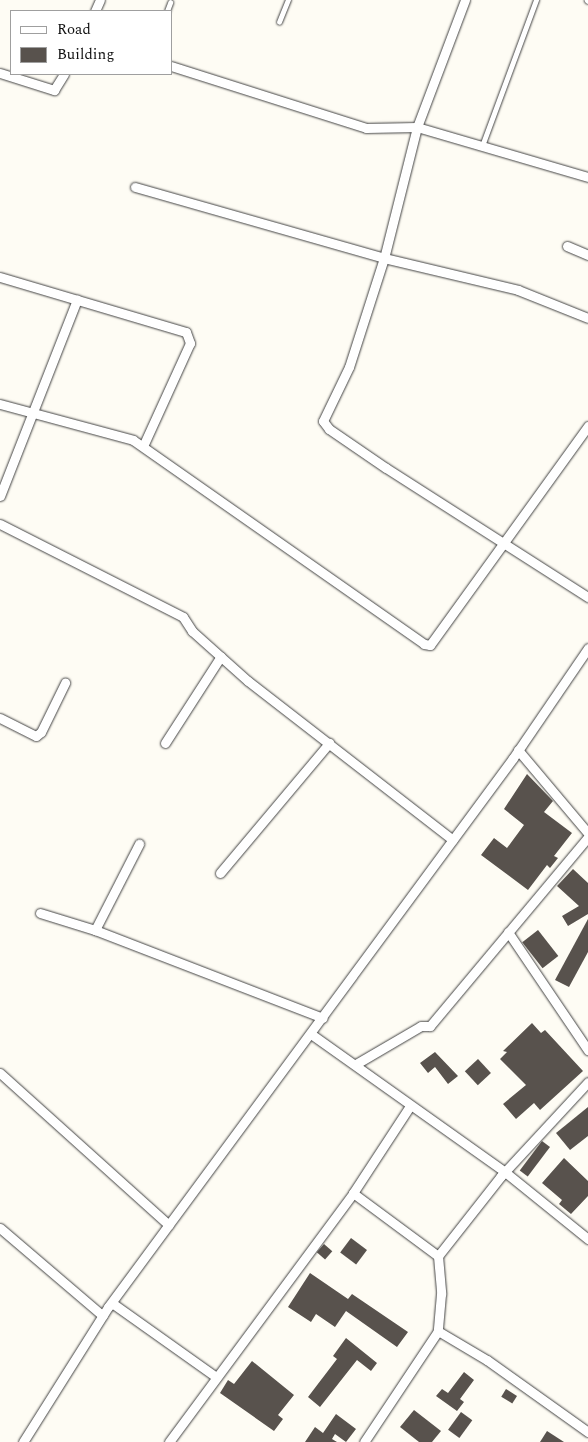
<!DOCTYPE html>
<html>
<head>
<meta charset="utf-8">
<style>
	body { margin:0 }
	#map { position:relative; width:588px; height:1442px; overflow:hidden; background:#fefcf4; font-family:Spectral,serif }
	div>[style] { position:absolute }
	.building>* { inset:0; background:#58524d; transform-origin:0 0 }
	.roads { filter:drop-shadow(0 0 1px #434343) drop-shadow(0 0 1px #434343) }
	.service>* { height:4.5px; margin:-2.25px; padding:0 2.25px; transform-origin:2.25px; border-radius:2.25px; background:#fff }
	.minor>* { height:9px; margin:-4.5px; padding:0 4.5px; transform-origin:4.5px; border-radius:4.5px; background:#fff }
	span { translate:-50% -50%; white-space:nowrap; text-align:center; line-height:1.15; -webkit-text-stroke:5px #fff; paint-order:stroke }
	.legend { position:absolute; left:10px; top:10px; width:162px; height:65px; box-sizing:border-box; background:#fff; border:1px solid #9f9f9f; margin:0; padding:6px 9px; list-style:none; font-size:15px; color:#101010 }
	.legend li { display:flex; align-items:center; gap:10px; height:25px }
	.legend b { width:25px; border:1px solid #9f9f9f }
</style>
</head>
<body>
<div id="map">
	<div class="building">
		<div style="clip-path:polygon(527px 774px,553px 801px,544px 812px,572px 833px,554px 856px,558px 858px,550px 868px,547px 865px,528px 890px,481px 855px,494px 838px,507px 848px,524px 825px,504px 809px)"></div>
		<div style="clip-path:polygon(573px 869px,588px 883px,588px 914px,568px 926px,562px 916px,579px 906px,557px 886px)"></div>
		<div style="clip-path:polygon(588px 919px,588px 952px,569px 987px,555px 980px)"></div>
		<div style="left:538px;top:930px;width:33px;height:20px;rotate:52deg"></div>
		<div style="clip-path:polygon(532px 1023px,541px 1033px,545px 1030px,583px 1071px,540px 1110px,534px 1103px,516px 1119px,503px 1104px,526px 1085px,500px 1059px,507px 1052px,503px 1051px)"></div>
		<div style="clip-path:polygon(435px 1052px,458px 1076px,448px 1084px,435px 1067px,428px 1073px,420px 1063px)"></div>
		<div style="left:478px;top:1059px;width:19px;height:18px;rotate:47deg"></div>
		<div style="clip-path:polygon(588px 1107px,588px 1136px,570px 1150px,556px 1133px)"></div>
		<div style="left:542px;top:1141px;width:10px;height:37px;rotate:37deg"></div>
		<div style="clip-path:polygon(564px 1158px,588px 1181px,588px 1196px,571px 1214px,559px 1204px,562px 1200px,542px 1183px)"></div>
		<div style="left:351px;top:1238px;width:20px;height:18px;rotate:37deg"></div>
		<div style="left:324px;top:1244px;width:11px;height:11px;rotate:41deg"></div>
		<div style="clip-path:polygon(310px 1273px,348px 1299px,352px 1294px,408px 1332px,397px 1347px,346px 1311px,335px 1327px,316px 1314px,311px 1322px,288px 1307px)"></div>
		<div style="clip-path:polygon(346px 1338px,377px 1363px,371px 1371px,357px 1360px,320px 1407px,308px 1397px,337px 1359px,333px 1356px)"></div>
		<div style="clip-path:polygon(252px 1361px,294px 1395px,278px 1415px,283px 1419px,274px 1431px,220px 1393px,228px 1380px,234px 1384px)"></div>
		<div style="clip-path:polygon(464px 1372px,474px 1380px,460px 1399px,464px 1402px,457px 1411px,436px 1396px,442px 1389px,448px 1393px)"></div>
		<div style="left:506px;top:1389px;width:13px;height:9px;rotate:32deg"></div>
		<div style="clip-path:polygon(414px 1410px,441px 1431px,432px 1442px,419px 1442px,400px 1427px)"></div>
		<div style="left:461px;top:1412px;width:14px;height:22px;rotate:36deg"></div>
		<div style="clip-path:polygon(336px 1414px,356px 1429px,346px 1442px,335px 1434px,332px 1439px,337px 1442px,305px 1442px,315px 1427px,323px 1433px)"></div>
		<div style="clip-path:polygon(547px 1431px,564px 1442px,540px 1442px)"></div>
	</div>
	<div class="roads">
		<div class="service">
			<div style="left:587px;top:0;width:1px;rotate:45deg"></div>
			<div style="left:167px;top:11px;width:9px;rotate:-69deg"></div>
			<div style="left:279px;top:22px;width:24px;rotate:-68deg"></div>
			<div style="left:482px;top:146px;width:156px;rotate:-69.7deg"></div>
		</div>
		<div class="minor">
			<div style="left:465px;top:0;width:136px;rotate:110.7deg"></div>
			<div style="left:417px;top:127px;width:135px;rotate:104.1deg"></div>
			<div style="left:384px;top:258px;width:114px;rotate:107.8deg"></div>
			<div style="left:349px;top:367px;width:60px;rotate:115.7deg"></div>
			<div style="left:323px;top:421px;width:10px;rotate:53deg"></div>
			<div style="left:329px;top:429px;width:69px;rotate:34.4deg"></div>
			<div style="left:386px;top:468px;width:240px;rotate:32.6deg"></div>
			<div style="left:95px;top:11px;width:12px;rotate:-66deg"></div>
			<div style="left:171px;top:66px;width:205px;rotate:17.6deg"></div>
			<div style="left:366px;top:128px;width:51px;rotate:-1.1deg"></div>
			<div style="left:417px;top:127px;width:178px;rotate:16.3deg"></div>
			<div style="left:0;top:73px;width:57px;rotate:17.5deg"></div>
			<div style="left:54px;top:90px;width:19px;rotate:-58deg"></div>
			<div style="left:135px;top:187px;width:259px;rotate:15.9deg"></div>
			<div style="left:384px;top:258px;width:138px;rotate:13.4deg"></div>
			<div style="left:518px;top:290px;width:75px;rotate:21.8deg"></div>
			<div style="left:567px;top:246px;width:23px;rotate:23deg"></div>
			<div style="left:0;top:277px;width:194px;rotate:16.5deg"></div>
			<div style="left:186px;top:332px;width:12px;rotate:70deg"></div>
			<div style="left:190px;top:343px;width:113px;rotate:114.5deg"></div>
			<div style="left:0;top:404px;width:138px;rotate:15.1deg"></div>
			<div style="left:133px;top:440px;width:355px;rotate:35deg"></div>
			<div style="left:424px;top:644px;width:6px;rotate:9deg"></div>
			<div style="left:430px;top:645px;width:270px;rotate:-54.2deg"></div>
			<div style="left:0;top:496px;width:211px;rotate:-68.6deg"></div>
			<div style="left:0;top:524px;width:205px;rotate:26.9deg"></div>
			<div style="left:183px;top:617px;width:17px;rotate:57deg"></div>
			<div style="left:192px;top:631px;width:75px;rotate:41.8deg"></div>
			<div style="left:248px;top:681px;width:259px;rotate:37.8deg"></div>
			<div style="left:0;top:718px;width:40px;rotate:26.6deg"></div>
			<div style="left:36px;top:736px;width:6px;rotate:-39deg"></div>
			<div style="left:41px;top:732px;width:55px;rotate:-63.9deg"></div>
			<div style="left:165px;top:743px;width:103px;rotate:-57.2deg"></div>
			<div style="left:518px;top:750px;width:109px;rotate:49.9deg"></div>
			<div style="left:220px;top:873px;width:170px;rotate:-50deg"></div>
			<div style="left:40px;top:913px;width:58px;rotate:17.2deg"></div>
			<div style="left:95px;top:930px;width:244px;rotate:21.1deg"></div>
			<div style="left:95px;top:930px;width:97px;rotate:-62.9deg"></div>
			<div style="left:508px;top:932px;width:143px;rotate:55.9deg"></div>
			<div style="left:311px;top:1034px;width:238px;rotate:35.4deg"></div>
			<div style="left:505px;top:1172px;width:107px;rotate:38.9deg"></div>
			<div style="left:356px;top:1064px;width:75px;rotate:-30.3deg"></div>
			<div style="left:421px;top:1026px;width:9px"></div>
			<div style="left:430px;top:1026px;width:246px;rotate:-50.1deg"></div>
			<div style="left:0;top:1073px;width:227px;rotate:42deg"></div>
			<div style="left:353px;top:1193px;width:106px;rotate:36.5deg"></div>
			<div style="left:438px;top:1256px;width:38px;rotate:85deg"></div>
			<div style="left:441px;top:1294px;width:37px;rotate:95deg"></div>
			<div style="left:438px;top:1331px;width:133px;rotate:123.7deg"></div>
			<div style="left:0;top:1228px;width:135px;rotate:40.5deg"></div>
			<div style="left:438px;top:1256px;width:102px;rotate:-51.8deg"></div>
			<div style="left:501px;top:1176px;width:128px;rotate:-47.2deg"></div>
			<div style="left:112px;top:1303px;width:128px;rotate:35.4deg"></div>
			<div style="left:438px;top:1331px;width:57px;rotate:30.6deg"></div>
			<div style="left:487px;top:1360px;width:124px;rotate:35.5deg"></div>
			<div style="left:23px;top:1442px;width:160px;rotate:-57.8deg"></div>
			<div style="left:108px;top:1307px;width:682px;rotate:-53.58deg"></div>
			<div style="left:513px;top:758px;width:133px;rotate:-55.7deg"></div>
			<div style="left:169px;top:1442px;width:310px;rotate:-53.5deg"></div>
			<div style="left:353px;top:1193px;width:104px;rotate:-56.8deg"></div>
		</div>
	</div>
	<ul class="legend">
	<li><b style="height:6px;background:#fff"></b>Road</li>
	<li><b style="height:14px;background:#58524d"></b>Building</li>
	</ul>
</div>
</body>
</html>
